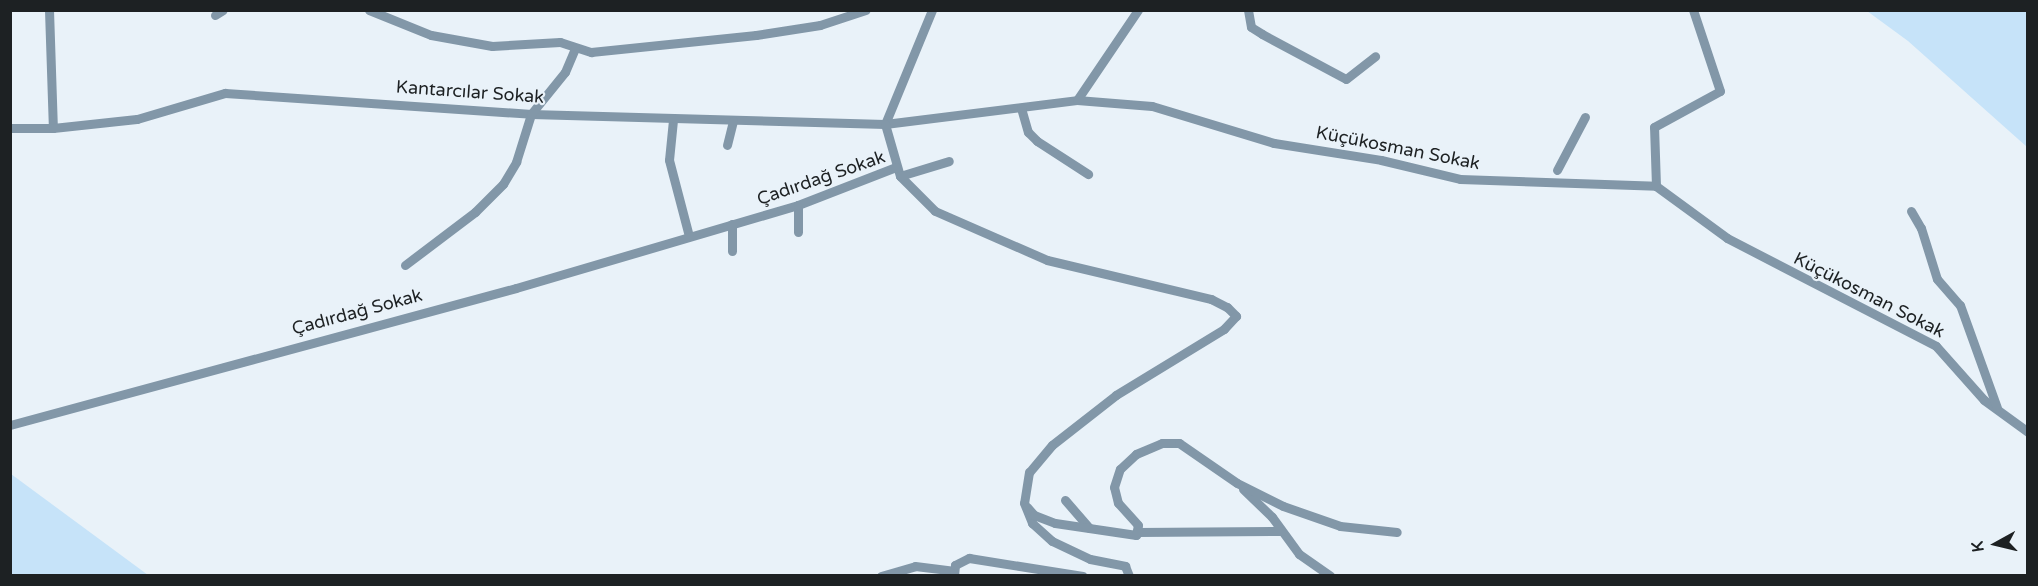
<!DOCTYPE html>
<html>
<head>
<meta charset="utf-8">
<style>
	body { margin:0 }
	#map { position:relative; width:2038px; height:586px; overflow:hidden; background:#e9f2f9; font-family:"Varela Round",sans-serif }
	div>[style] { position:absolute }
	.green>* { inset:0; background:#c6e3f9 }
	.minor>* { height:9px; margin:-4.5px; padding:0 4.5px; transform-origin:4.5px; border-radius:4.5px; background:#8297a8 }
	span { translate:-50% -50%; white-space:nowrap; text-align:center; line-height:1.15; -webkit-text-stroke:4.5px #e9f2f9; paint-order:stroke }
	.street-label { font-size:18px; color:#1d2123 }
	.frame { position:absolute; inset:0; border:12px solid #1d2123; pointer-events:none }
	.north { position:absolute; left:1966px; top:514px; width:60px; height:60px; -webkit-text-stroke:4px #e9f2f9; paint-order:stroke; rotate:262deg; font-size:16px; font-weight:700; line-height:24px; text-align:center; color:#1d2123 }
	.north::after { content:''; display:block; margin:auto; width:21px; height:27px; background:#1d2123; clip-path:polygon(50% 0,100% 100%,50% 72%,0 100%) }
</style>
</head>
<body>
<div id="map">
	<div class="green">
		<div style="clip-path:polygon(1867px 11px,2027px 11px,2027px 147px,1908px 41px)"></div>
		<div style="clip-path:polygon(11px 474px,148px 575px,11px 575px)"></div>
	</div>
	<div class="minor">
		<div style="left:49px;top:10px;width:118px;rotate:88.1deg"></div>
		<div style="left:369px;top:10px;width:67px;rotate:22deg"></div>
		<div style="left:431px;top:35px;width:62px;rotate:10.2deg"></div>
		<div style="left:492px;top:46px;width:68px;rotate:-3.4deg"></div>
		<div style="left:560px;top:42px;width:33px;rotate:18deg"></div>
		<div style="left:591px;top:52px;width:166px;rotate:-5.9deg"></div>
		<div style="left:756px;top:35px;width:65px;rotate:-8.9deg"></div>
		<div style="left:820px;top:25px;width:48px;rotate:-18.1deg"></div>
		<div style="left:932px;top:10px;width:123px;rotate:112.4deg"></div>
		<div style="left:885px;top:124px;width:193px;rotate:-7.1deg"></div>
		<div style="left:1077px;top:100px;width:75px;rotate:4.6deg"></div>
		<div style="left:1152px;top:106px;width:127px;rotate:16.9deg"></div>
		<div style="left:1274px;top:143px;width:108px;rotate:9deg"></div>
		<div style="left:1381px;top:160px;width:81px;rotate:13.5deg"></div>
		<div style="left:1460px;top:179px;width:196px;rotate:2deg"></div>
		<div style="left:1656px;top:186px;width:88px;rotate:36.2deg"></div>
		<div style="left:1727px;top:238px;width:235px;rotate:27.3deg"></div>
		<div style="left:1936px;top:346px;width:72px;rotate:48.4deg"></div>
		<div style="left:1984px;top:400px;width:54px;rotate:36deg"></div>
		<div style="left:1248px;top:10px;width:17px;rotate:80deg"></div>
		<div style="left:1251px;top:27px;width:13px;rotate:32deg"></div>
		<div style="left:1262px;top:34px;width:95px;rotate:28.2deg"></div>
		<div style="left:1346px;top:79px;width:37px;rotate:-38deg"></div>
		<div style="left:215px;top:15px;width:9px;rotate:-32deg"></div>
		<div style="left:1077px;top:100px;width:109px;rotate:-55.9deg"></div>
		<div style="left:1021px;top:108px;width:25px;rotate:74deg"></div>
		<div style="left:1028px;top:132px;width:13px;rotate:45deg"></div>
		<div style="left:1037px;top:141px;width:61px;rotate:32.9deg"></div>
		<div style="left:673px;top:120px;width:40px;rotate:95.7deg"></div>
		<div style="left:669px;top:160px;width:79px;rotate:75.3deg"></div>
		<div style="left:10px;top:128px;width:43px"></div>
		<div style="left:53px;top:128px;width:84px;rotate:-6.1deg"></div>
		<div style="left:137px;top:119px;width:92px;rotate:-16.5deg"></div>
		<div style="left:225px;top:93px;width:307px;rotate:3.9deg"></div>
		<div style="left:531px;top:114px;width:354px;rotate:1.6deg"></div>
		<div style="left:885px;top:124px;width:54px;rotate:73.9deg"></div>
		<div style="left:900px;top:176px;width:49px;rotate:45deg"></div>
		<div style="left:935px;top:211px;width:122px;rotate:23.6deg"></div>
		<div style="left:1047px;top:260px;width:169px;rotate:13.4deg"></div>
		<div style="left:1211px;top:299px;width:18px;rotate:27deg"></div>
		<div style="left:1227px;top:307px;width:13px;rotate:45deg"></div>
		<div style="left:1236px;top:316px;width:18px;rotate:133deg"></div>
		<div style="left:1224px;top:329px;width:127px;rotate:148.6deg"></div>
		<div style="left:1116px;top:395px;width:81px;rotate:142deg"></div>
		<div style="left:1052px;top:445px;width:35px;rotate:130deg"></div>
		<div style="left:1029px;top:472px;width:31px;rotate:99deg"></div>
		<div style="left:1024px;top:503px;width:22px;rotate:68deg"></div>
		<div style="left:1032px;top:523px;width:27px;rotate:42deg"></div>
		<div style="left:1052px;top:541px;width:42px;rotate:25.3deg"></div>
		<div style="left:1090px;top:559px;width:36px;rotate:11deg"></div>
		<div style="left:1125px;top:566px;width:11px;rotate:68deg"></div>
		<div style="left:727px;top:145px;width:25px;rotate:-76deg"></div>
		<div style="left:1557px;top:170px;width:60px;rotate:-62.2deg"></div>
		<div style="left:900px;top:176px;width:51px;rotate:-17deg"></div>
		<div style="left:1656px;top:186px;width:59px;rotate:-91.9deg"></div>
		<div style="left:1654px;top:127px;width:75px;rotate:-28.6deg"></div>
		<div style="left:1720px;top:91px;width:85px;rotate:-108.4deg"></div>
		<div style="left:1911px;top:211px;width:20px;rotate:60deg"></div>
		<div style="left:1921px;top:228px;width:53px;rotate:72.6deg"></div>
		<div style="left:1937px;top:279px;width:35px;rotate:49deg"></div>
		<div style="left:1960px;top:305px;width:109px;rotate:70.2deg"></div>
		<div style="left:732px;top:224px;width:27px;rotate:90deg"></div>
		<div style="left:798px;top:232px;width:27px;rotate:-90deg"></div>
		<div style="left:405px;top:265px;width:88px;rotate:-37.1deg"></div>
		<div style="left:475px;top:212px;width:40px;rotate:-45deg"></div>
		<div style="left:503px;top:184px;width:26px;rotate:-59deg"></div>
		<div style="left:516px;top:162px;width:50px;rotate:-72.6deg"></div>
		<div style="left:531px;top:114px;width:54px;rotate:-51deg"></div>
		<div style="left:565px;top:72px;width:26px;rotate:-67deg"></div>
		<div style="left:10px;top:425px;width:524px;rotate:-15.15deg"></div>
		<div style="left:516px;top:288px;width:294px;rotate:-16.4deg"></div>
		<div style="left:798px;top:205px;width:105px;rotate:-21.2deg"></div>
		<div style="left:1243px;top:489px;width:40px;rotate:44deg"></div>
		<div style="left:1272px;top:517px;width:46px;rotate:53.9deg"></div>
		<div style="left:1299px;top:554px;width:38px;rotate:35deg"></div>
		<div style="left:1065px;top:500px;width:37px;rotate:49deg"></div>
		<div style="left:1027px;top:507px;width:11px;rotate:49deg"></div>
		<div style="left:1034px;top:515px;width:22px;rotate:21deg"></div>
		<div style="left:1055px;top:523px;width:82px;rotate:8.4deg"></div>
		<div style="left:1136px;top:535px;width:10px;rotate:-79deg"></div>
		<div style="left:1138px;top:525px;width:30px;rotate:-132deg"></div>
		<div style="left:1118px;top:503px;width:16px;rotate:-104deg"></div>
		<div style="left:1114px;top:487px;width:19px;rotate:-72deg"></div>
		<div style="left:1120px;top:469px;width:22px;rotate:-43deg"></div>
		<div style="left:1136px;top:454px;width:28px;rotate:-23deg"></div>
		<div style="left:1162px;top:443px;width:17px"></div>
		<div style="left:1179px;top:443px;width:70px;rotate:34.6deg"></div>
		<div style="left:1237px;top:483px;width:51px;rotate:26.6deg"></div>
		<div style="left:1283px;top:506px;width:60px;rotate:19.3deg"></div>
		<div style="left:1340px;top:526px;width:57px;rotate:6deg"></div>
		<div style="left:1137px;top:532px;width:144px;rotate:-0.4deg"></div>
		<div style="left:881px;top:576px;width:35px;rotate:-16deg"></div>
		<div style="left:915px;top:566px;width:38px;rotate:7deg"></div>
		<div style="left:954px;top:576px;width:11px;rotate:-85deg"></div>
		<div style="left:955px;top:565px;width:16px;rotate:-27deg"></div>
		<div style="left:969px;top:558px;width:115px;rotate:9deg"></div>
	</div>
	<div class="street-label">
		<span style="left:470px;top:92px;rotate:4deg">Kantarcılar Sokak</span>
		<span style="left:1398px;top:148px;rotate:11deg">Küçükosman Sokak</span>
		<span style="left:821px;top:178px;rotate:-19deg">Çadırdağ Sokak</span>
		<span style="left:1869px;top:295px;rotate:27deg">Küçükosman Sokak</span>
		<span style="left:357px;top:312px;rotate:-15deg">Çadırdağ Sokak</span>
	</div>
	<div class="frame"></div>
	<div class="north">K</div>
</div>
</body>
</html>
